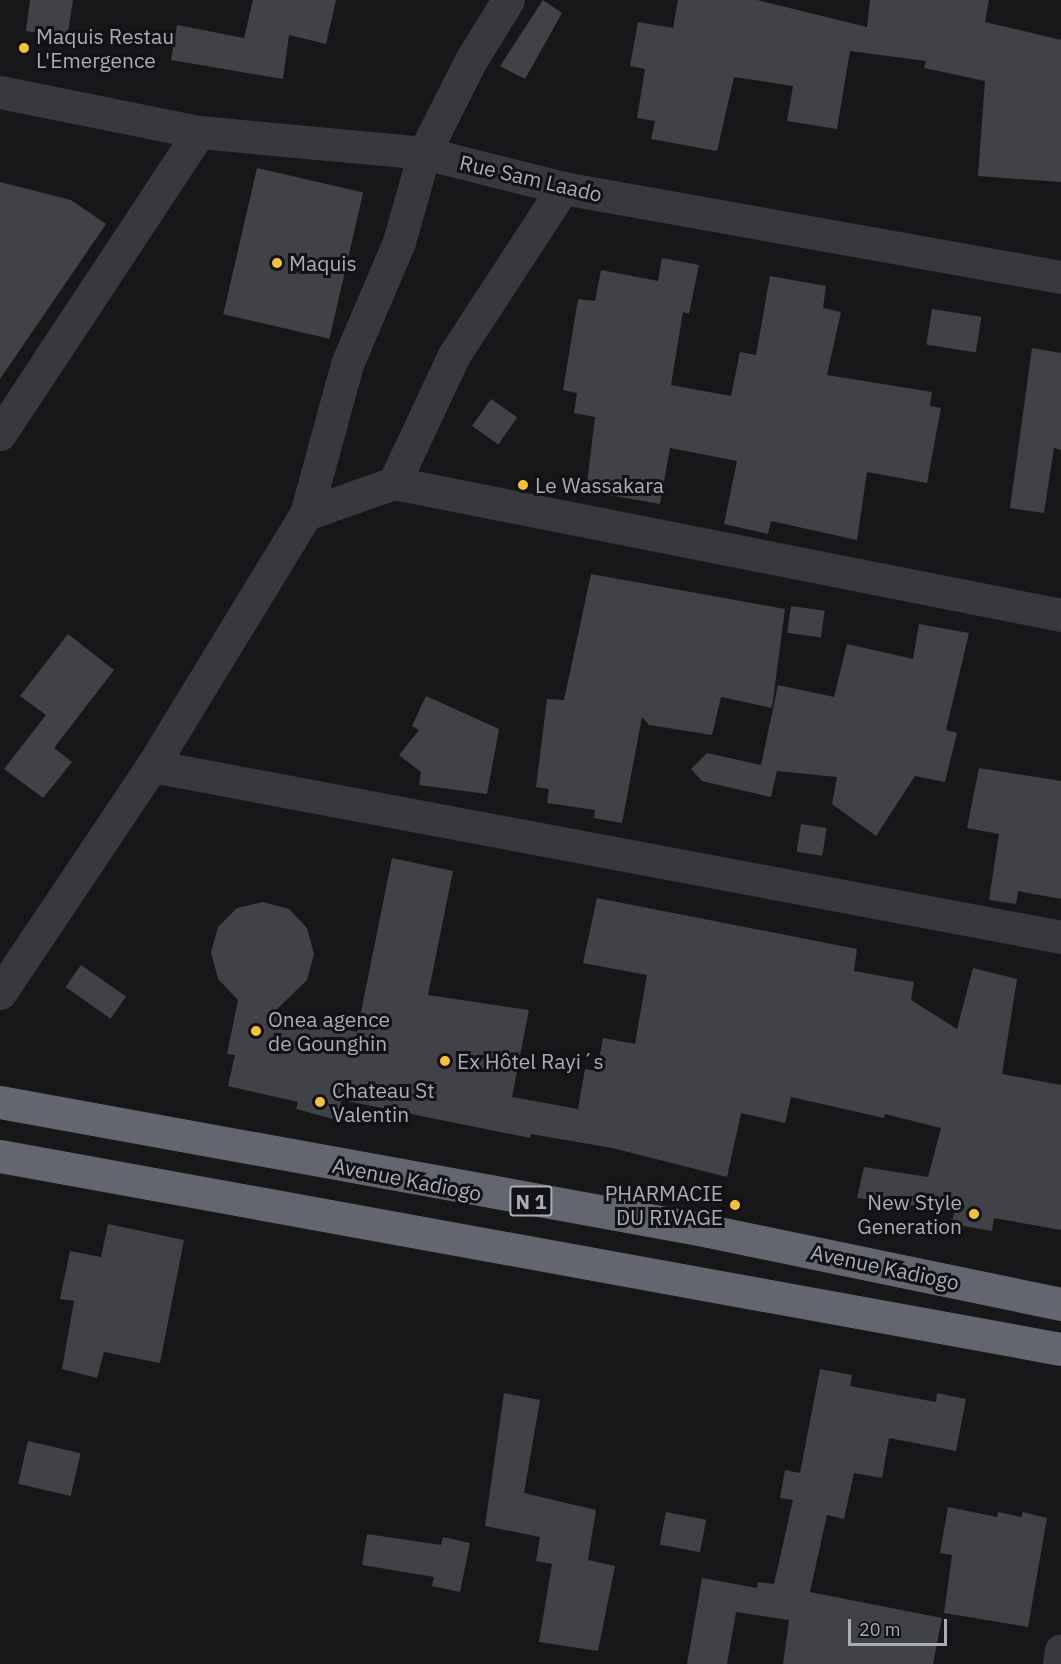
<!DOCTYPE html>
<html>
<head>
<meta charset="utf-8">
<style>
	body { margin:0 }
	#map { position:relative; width:1061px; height:1664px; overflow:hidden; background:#171719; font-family:"IBM Plex Sans",sans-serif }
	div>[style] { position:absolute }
	.building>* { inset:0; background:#414246; transform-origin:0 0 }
	.minor>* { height:33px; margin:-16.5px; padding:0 16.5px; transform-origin:16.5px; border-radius:16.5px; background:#38383e }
	.highway>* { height:33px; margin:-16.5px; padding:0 16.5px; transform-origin:16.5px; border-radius:16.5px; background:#64666f }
	.dots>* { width:16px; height:16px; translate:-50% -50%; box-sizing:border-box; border:3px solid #121214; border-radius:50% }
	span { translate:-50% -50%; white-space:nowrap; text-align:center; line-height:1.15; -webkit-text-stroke:6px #121214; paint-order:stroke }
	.shield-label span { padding:2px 4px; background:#121214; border:2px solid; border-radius:4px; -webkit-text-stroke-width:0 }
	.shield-label { font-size:20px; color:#a9adb9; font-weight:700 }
	.poi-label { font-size:21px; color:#a9adb9 }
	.left { translate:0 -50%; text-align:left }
	.right { translate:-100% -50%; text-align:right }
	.street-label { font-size:21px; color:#a9adb9 }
	.scale { position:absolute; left:848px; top:1619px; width:99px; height:27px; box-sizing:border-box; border:3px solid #a9adb9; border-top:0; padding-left:8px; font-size:18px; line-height:21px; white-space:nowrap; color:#a9adb9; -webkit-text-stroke:4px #121214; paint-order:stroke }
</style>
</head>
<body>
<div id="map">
	<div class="building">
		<div style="clip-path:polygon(30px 0,73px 0,67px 38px,26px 31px)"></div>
		<div style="clip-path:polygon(253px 0,336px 0,326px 44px,289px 35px,283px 79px,171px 60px,177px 25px,244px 38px)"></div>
		<div style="clip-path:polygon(543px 0,562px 13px,525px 79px,500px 66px)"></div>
		<div style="clip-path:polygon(678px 0,757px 0,867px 27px,870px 0,989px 0,985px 22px,1061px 40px,1061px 182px,978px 176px,985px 81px,924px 68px,926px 61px,850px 51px,837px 129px,787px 121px,793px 86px,734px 77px,717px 151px,651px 139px,655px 121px,637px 118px,645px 69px,630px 66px,638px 22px,673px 28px)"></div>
		<div style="left:257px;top:168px;width:109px;height:150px;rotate:13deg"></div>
		<div style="clip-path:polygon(0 182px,71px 200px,106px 224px,0 379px)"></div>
		<div style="clip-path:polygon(662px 258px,699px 265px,689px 314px,683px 312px,671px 385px,731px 396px,740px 352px,756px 355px,770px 276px,826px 286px,823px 308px,841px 312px,827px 375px,932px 392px,930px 406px,941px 408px,927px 483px,867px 472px,857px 540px,771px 521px,768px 534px,724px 524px,737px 461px,670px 448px,660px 504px,586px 491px,595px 417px,574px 413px,577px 393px,563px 390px,578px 299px,595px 301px,601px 270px,658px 281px)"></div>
		<div style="left:932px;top:309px;width:50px;height:36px;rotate:9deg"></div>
		<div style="clip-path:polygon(1032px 348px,1061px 353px,1061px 450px,1054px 448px,1044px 513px,1010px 508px)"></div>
		<div style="left:491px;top:399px;width:32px;height:33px;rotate:35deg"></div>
		<div style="clip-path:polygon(591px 574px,785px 609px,772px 708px,721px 697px,712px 735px,649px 725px,642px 717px,622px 823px,594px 818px,595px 810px,547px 803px,549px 789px,536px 787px,547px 699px,564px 700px)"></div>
		<div style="left:791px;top:606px;width:34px;height:27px;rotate:8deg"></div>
		<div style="clip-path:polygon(919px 624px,969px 633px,946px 730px,957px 733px,945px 782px,915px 776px,876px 836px,832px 804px,837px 777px,777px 771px,771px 797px,702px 781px,691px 769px,707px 753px,761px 765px,778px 685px,834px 697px,847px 644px,913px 659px)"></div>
		<div style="clip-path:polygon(68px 634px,114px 670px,54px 748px,72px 762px,43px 798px,4px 769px,46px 715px,20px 696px)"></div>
		<div style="clip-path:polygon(426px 696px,499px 729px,487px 794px,419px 785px,421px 772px,399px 755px,419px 730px,412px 726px)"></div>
		<div style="clip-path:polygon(979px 768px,1061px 781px,1061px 899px,1018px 891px,1016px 904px,989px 900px,999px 834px,967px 828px)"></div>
		<div style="left:801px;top:824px;width:26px;height:28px;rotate:9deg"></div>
		<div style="clip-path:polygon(392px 858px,453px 871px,428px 995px,529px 1010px,512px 1097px,578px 1109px,585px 1069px,597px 1071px,603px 1038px,635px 1044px,647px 975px,583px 963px,597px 898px,857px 949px,854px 971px,914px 982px,911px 1000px,957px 1029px,973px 968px,1017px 979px,1002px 1074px,1061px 1085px,1061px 1230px,994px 1218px,992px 1231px,952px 1224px,954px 1212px,857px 1198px,864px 1167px,928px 1177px,941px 1128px,885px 1114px,884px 1118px,791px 1097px,785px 1123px,741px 1113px,727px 1177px,612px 1148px,531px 1134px,530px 1138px,342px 1100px,337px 1120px,296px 1109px,298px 1102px,228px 1086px,235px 1055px,227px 1054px,238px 1000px,218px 979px,211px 952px,218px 927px,237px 908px,263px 902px,289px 909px,307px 928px,314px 954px,307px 980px,272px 1014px,357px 1032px)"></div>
		<div style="left:81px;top:965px;width:55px;height:27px;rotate:35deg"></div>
		<div style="clip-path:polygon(108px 1224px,184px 1240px,160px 1363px,104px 1352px,97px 1378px,62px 1369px,74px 1301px,60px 1299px,70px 1251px,101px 1257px)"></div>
		<div style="clip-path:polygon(820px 1369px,852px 1375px,850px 1386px,936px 1402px,937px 1393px,966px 1399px,956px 1451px,889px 1438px,882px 1478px,854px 1473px,844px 1519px,827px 1515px,810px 1592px,942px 1618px,933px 1664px,783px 1664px,789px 1620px,736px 1612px,727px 1664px,687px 1664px,702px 1578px,757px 1588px,758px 1582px,774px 1584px,793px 1500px,780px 1498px,785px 1470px,800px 1473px)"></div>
		<div style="clip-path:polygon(504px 1393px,540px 1400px,524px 1493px,596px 1510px,588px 1560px,615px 1566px,598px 1651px,539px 1642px,552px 1564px,536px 1561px,540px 1537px,485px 1526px)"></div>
		<div style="left:28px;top:1441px;width:54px;height:44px;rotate:13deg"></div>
		<div style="clip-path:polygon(948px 1507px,997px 1517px,998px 1512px,1021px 1517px,1023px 1512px,1047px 1518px,1028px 1627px,944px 1613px,952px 1555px,940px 1553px)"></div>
		<div style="left:666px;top:1512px;width:41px;height:33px;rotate:11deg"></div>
		<div style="clip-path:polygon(367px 1534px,441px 1545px,443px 1537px,470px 1543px,460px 1592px,432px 1586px,434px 1577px,362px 1565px)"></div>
	</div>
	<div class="minor">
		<div style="left:0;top:92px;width:203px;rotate:11.4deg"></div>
		<div style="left:199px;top:132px;width:226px;rotate:5.3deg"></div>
		<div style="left:424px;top:153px;width:143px;rotate:14.1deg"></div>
		<div style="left:563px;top:188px;width:506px;rotate:10.13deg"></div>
		<div style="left:0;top:434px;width:362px;rotate:-56.6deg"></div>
		<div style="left:394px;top:483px;width:680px;rotate:11.19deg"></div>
		<div style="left:306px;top:514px;width:93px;rotate:-19.4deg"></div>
		<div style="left:394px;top:483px;width:141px;rotate:-64.9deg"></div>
		<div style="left:454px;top:355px;width:199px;rotate:-56.9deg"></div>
		<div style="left:152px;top:766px;width:925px;rotate:10.65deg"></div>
		<div style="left:0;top:993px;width:273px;rotate:-56.2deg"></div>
		<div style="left:152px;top:766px;width:295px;rotate:-58.6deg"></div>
		<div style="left:306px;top:514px;width:156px;rotate:-74.7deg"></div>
		<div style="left:347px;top:364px;width:133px;rotate:-66.9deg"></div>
		<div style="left:399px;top:242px;width:92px;rotate:-74.3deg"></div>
		<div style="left:424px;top:153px;width:104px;rotate:-63.2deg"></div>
		<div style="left:471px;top:60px;width:70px;rotate:-58.3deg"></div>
		<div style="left:1059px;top:1664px;width:14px;rotate:-82deg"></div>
	</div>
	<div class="highway">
		<div style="left:0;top:1102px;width:710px;rotate:10.3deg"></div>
		<div style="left:699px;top:1229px;width:370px;rotate:11.7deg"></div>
		<div style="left:0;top:1156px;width:1078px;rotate:10.31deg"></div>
	</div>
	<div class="dots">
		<div style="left:24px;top:48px;background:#f5c233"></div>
		<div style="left:277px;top:263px;background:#f5c233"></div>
		<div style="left:523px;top:485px;background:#f5c233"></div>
		<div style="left:256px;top:1031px;background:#f5c233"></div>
		<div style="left:445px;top:1061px;background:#f5c233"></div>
		<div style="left:320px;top:1102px;background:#f5c233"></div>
		<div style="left:735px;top:1205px;background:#f5c233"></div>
		<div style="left:974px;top:1214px;background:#f5c233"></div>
	</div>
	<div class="shield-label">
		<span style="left:531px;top:1201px">N 1</span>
	</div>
	<div class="poi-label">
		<span class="left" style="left:36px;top:48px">Maquis Restau<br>L'Emergence</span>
		<span class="left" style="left:289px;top:263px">Maquis</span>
		<span class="left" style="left:535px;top:485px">Le Wassakara</span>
		<span class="left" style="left:268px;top:1031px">Onea agence<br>de Gounghin</span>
		<span class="left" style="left:457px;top:1061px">Ex Hôtel Rayi´s</span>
		<span class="left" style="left:332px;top:1102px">Chateau St<br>Valentin</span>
		<span class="right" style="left:723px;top:1205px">PHARMACIE<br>DU RIVAGE</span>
		<span class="right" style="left:962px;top:1214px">New Style<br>Generation</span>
	</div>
	<div class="street-label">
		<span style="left:531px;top:178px;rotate:13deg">Rue Sam Laado</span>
		<span style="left:407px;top:1179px;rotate:11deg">Avenue Kadiogo</span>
		<span style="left:885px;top:1267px;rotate:12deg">Avenue Kadiogo</span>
	</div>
	<div class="scale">20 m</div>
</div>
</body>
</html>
